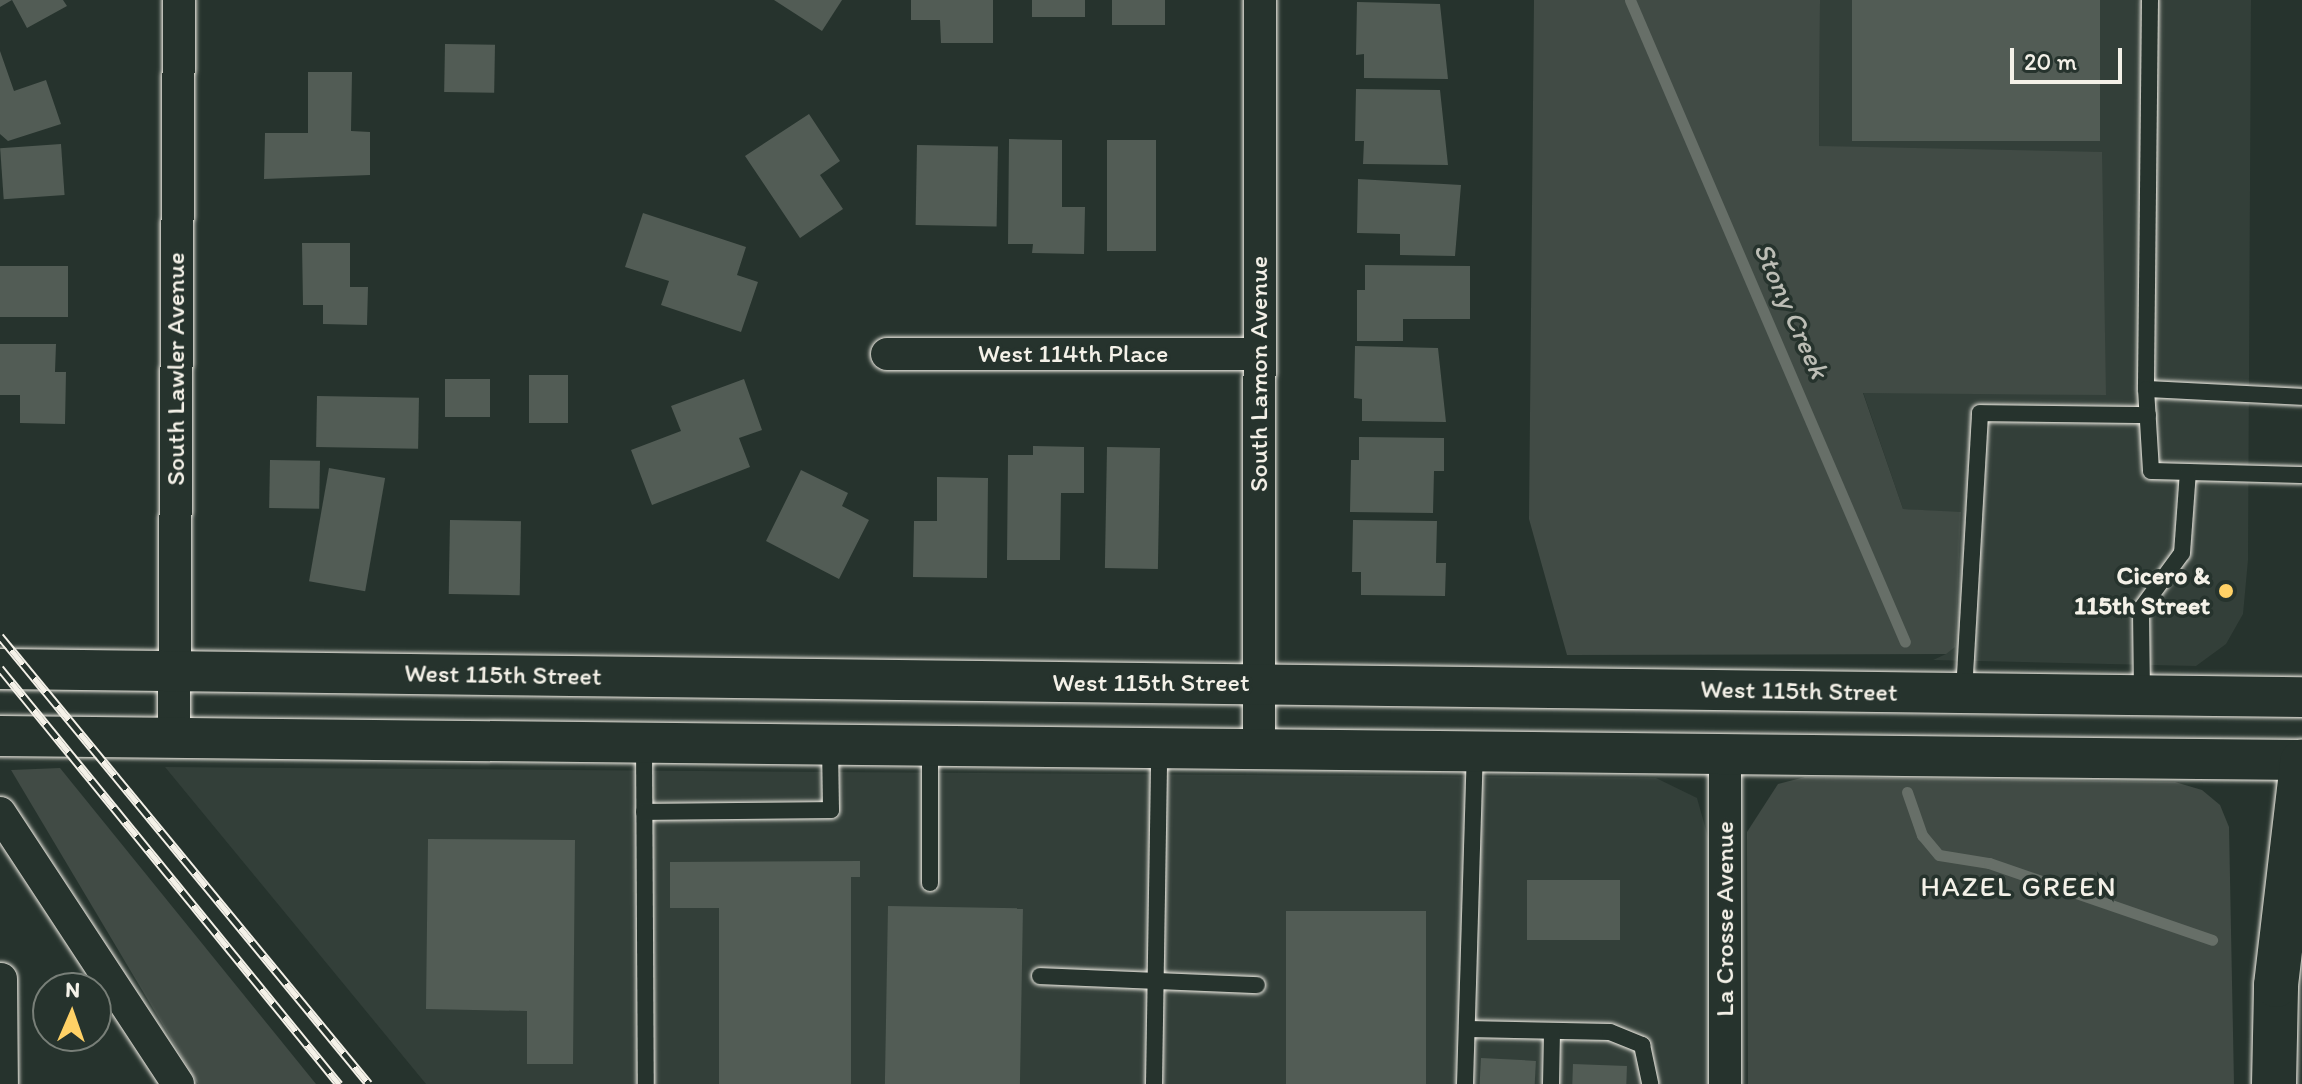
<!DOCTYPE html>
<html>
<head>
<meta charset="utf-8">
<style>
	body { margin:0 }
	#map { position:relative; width:2302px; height:1084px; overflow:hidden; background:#26332d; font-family:Itim,sans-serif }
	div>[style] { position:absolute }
	.built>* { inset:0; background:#333f39 }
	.green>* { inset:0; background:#414b45 }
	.stream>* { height:11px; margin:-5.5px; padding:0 5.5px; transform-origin:5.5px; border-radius:5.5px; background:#676f68 }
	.building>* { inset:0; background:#525c55; transform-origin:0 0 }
	.roads { filter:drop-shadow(0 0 2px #f4f1e8) drop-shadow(0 0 2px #f4f1e8) }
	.service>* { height:16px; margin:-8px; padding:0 8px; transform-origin:8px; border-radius:8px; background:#26332d }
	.minor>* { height:32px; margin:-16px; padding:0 16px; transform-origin:16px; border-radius:16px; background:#26332d }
	.tertiary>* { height:40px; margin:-20px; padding:0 20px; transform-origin:20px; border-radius:20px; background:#26332d }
	.primary>* { height:44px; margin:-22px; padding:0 22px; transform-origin:22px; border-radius:22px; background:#26332d }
	.rail>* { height:9px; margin-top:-4.5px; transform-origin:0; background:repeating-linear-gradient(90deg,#26332d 0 18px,#f4f1e8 0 36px); box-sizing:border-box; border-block:2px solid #f4f1e8 }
	.dots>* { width:22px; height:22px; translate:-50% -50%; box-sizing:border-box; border:4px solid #26332d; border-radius:50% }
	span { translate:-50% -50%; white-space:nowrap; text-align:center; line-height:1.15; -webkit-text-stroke:7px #26332d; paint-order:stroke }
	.street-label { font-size:26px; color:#f4f1e8 }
	.poi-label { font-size:26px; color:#f4f1e8; font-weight:700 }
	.right { translate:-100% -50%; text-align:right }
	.water-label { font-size:28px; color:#bcbdb5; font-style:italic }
	.neighbourhood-label { font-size:28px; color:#f4f1e8; letter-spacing:2px }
	.north { position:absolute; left:32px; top:972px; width:80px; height:80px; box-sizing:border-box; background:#26332d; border:2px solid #787f78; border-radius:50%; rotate:2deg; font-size:22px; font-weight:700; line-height:32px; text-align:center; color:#f4f1e8 }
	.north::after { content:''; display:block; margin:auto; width:28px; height:36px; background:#ffd166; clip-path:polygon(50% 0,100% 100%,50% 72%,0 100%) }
	.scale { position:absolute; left:2010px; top:48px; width:112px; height:36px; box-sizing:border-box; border:4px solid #f4f1e8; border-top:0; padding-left:10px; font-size:24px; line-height:28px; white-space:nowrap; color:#f4f1e8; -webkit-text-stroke:6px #26332d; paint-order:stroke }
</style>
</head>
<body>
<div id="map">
	<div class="built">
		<div style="clip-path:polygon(1820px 0,2251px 0,2248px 560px,2243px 614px,2226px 644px,2196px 666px,1933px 660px,1946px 654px,1961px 513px,1903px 509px,1863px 392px,2106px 394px,1819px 146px)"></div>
		<div style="clip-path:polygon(165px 767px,1656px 778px,1697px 798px,1711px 848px,1709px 1084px,426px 1084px)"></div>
	</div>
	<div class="green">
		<div style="clip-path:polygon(1534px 0,1820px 0,1819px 146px,2102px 152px,2106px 395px,1863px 393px,1903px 509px,1961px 512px,1955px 647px,1946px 654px,1567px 655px,1529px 519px)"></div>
		<div style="clip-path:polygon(60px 768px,316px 1084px,198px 1084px,11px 770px)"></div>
		<div style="clip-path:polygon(1805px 777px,2175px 782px,2202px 790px,2220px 805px,2229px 827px,2234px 1084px,1748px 1084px,1747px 832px,1778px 784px)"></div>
	</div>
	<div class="stream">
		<div style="left:1630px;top:0;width:698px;rotate:66.81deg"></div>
		<div style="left:1907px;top:792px;width:46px;rotate:70.8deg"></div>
		<div style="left:1922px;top:835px;width:26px;rotate:50deg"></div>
		<div style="left:1939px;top:855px;width:51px;rotate:9.1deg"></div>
		<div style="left:1989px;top:863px;width:236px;rotate:19deg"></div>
	</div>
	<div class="building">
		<div style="clip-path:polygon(0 0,63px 0,67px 6px,27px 28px,12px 0,0 7px)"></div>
		<div style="clip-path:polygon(774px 0,842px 0,822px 31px)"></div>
		<div style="clip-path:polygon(911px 0,993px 0,993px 43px,941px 43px,940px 20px,911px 20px)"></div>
		<div style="left:1032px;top:0;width:53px;height:17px"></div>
		<div style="left:1112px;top:0;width:53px;height:25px"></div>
		<div style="left:1852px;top:0;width:248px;height:141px"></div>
		<div style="clip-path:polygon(1357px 2px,1440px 4px,1448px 79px,1364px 78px,1364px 54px,1356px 55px)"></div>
		<div style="left:445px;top:44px;width:50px;height:48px;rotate:1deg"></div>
		<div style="clip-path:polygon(0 51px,14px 91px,46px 80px,61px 124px,8px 141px,0 134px)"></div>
		<div style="clip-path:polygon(308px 72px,352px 72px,351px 131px,370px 132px,370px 175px,264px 179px,265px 133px,308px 133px)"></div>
		<div style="clip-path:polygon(1356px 89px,1440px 90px,1448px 165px,1363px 164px,1364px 141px,1355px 141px)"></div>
		<div style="clip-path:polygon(809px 114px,840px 161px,820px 175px,843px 209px,800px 238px,745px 156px)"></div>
		<div style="clip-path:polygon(1009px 139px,1062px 140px,1062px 207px,1085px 207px,1084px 254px,1032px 253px,1033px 244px,1008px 244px)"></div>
		<div style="left:1107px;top:140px;width:49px;height:111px"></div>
		<div style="left:61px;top:144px;width:51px;height:61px;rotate:86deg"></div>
		<div style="left:917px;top:145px;width:81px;height:80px;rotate:1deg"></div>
		<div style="clip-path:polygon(1358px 179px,1461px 185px,1455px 256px,1400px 255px,1400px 234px,1357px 233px)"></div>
		<div style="clip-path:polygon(643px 213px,746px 247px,737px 275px,758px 282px,741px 332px,661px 305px,669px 281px,625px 267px)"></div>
		<div style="clip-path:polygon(302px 243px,350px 243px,350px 287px,368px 287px,367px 325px,323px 324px,323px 305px,303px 305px)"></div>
		<div style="clip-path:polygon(1365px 265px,1470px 266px,1470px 319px,1403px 319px,1403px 341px,1357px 341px,1357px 290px,1365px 290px)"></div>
		<div style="left:0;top:266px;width:68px;height:51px"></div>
		<div style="clip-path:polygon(0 344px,56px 344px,55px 372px,66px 372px,65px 424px,20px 423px,20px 395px,0 395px)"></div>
		<div style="clip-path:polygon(1355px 346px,1438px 348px,1446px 422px,1362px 421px,1362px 399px,1354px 398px)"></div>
		<div style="left:529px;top:375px;width:39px;height:48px"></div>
		<div style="left:445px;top:379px;width:45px;height:38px"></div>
		<div style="clip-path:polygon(744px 379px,762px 430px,739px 438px,750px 467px,652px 505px,631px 450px,681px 431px,671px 406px)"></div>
		<div style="left:317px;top:396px;width:102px;height:51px;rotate:1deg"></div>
		<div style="clip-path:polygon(1359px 437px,1444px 438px,1444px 471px,1434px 471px,1433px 513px,1350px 512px,1351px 460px,1359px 460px)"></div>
		<div style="clip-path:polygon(1033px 446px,1084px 447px,1084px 493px,1061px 493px,1060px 560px,1007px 560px,1008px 455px,1033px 455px)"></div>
		<div style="left:1107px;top:447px;width:53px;height:121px;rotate:1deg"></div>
		<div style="left:270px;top:460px;width:50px;height:48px;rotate:1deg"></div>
		<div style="left:329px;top:468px;width:57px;height:115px;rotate:10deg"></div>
		<div style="clip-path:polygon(801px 470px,848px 493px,842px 506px,869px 520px,839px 579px,766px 541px)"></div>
		<div style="clip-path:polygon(937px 477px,988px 478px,987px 578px,913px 577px,914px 521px,937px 521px)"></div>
		<div style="left:450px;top:520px;width:71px;height:74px;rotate:1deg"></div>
		<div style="clip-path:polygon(1353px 520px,1437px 521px,1436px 563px,1446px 563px,1445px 596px,1361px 595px,1361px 572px,1352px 572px)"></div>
		<div style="clip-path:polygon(428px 839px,575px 840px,573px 1064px,527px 1064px,527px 1011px,426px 1009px)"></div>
		<div style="clip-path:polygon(860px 861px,860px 877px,851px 877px,851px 1084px,719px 1084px,719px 908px,670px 908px,670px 862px)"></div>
		<div style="left:1527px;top:880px;width:93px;height:60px"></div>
		<div style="left:888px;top:906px;width:135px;height:178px;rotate:1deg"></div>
		<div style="left:1286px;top:911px;width:140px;height:173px"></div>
		<div style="left:1481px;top:1058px;width:55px;height:26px;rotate:3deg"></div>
		<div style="left:1573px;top:1064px;width:54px;height:20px;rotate:2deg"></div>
	</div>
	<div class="roads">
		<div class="service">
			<div style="left:2150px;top:0;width:389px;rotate:90.6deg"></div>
			<div style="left:2146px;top:389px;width:156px;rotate:2.9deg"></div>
			<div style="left:2146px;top:389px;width:82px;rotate:86.5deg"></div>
			<div style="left:2151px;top:471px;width:151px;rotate:1.5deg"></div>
			<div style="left:1964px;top:692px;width:279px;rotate:-86.7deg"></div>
			<div style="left:1980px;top:413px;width:168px;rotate:0.7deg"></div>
			<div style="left:2142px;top:693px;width:84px;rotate:-90.7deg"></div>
			<div style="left:2141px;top:609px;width:69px;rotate:-53.8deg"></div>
			<div style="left:2182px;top:553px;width:81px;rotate:-85.8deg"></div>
			<div style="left:644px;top:744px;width:340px;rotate:89.7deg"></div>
			<div style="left:930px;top:747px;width:136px;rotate:90deg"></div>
			<div style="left:644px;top:812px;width:187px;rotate:-0.6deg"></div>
			<div style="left:831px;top:810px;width:64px;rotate:-90.9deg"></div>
			<div style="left:1040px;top:976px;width:217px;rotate:2.4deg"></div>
			<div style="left:1468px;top:1029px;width:142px;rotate:1.2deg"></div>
			<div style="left:1610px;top:1032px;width:35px;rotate:22deg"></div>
			<div style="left:1642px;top:1045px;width:40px;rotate:78deg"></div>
			<div style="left:1154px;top:1084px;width:336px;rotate:-89.1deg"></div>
			<div style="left:1465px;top:1084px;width:332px;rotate:-88.3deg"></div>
			<div style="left:1551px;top:1084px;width:53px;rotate:-88.9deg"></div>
		</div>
		<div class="minor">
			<div style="left:887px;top:354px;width:372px"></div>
			<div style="left:174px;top:737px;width:737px;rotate:-89.61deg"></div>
			<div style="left:1259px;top:748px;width:748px;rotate:-89.92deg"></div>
			<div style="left:1725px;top:753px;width:331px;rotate:90deg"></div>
			<div style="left:0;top:813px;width:324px;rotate:56.7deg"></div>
			<div style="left:1px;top:979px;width:105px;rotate:89.5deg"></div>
		</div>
		<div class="tertiary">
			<div style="left:0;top:669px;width:2302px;rotate:0.7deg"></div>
			<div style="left:0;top:736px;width:2302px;rotate:0.6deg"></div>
		</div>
		<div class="primary">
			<div style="left:2274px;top:1084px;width:99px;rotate:-88.8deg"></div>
			<div style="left:2276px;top:985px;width:225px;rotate:-83.3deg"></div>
		</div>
	</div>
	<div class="rail">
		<div style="left:0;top:636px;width:580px;rotate:50.52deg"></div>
		<div style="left:0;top:668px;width:537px;rotate:50.82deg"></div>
	</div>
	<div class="dots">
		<div style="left:2226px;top:591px;background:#ffd166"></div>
	</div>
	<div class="street-label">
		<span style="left:1073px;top:354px">West 114th Place</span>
		<span style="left:176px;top:369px;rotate:-90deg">South Lawler Avenue</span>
		<span style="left:1259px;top:374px;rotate:-90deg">South Lamon Avenue</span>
		<span style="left:503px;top:675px;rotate:1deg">West 115th Street</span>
		<span style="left:1151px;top:683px">West 115th Street</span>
		<span style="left:1799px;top:691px;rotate:1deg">West 115th Street</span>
		<span style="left:1725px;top:919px;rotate:-90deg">La Crosse Avenue</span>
	</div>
	<div class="poi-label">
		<span class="right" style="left:2210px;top:591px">Cicero &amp;<br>115th Street</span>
	</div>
	<div class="water-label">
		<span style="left:1792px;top:310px;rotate:66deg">Stony Creek</span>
	</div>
	<div class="neighbourhood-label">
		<span style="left:2019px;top:886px">HAZEL GREEN</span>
	</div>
	<div class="north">N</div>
	<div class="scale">20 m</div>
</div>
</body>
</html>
